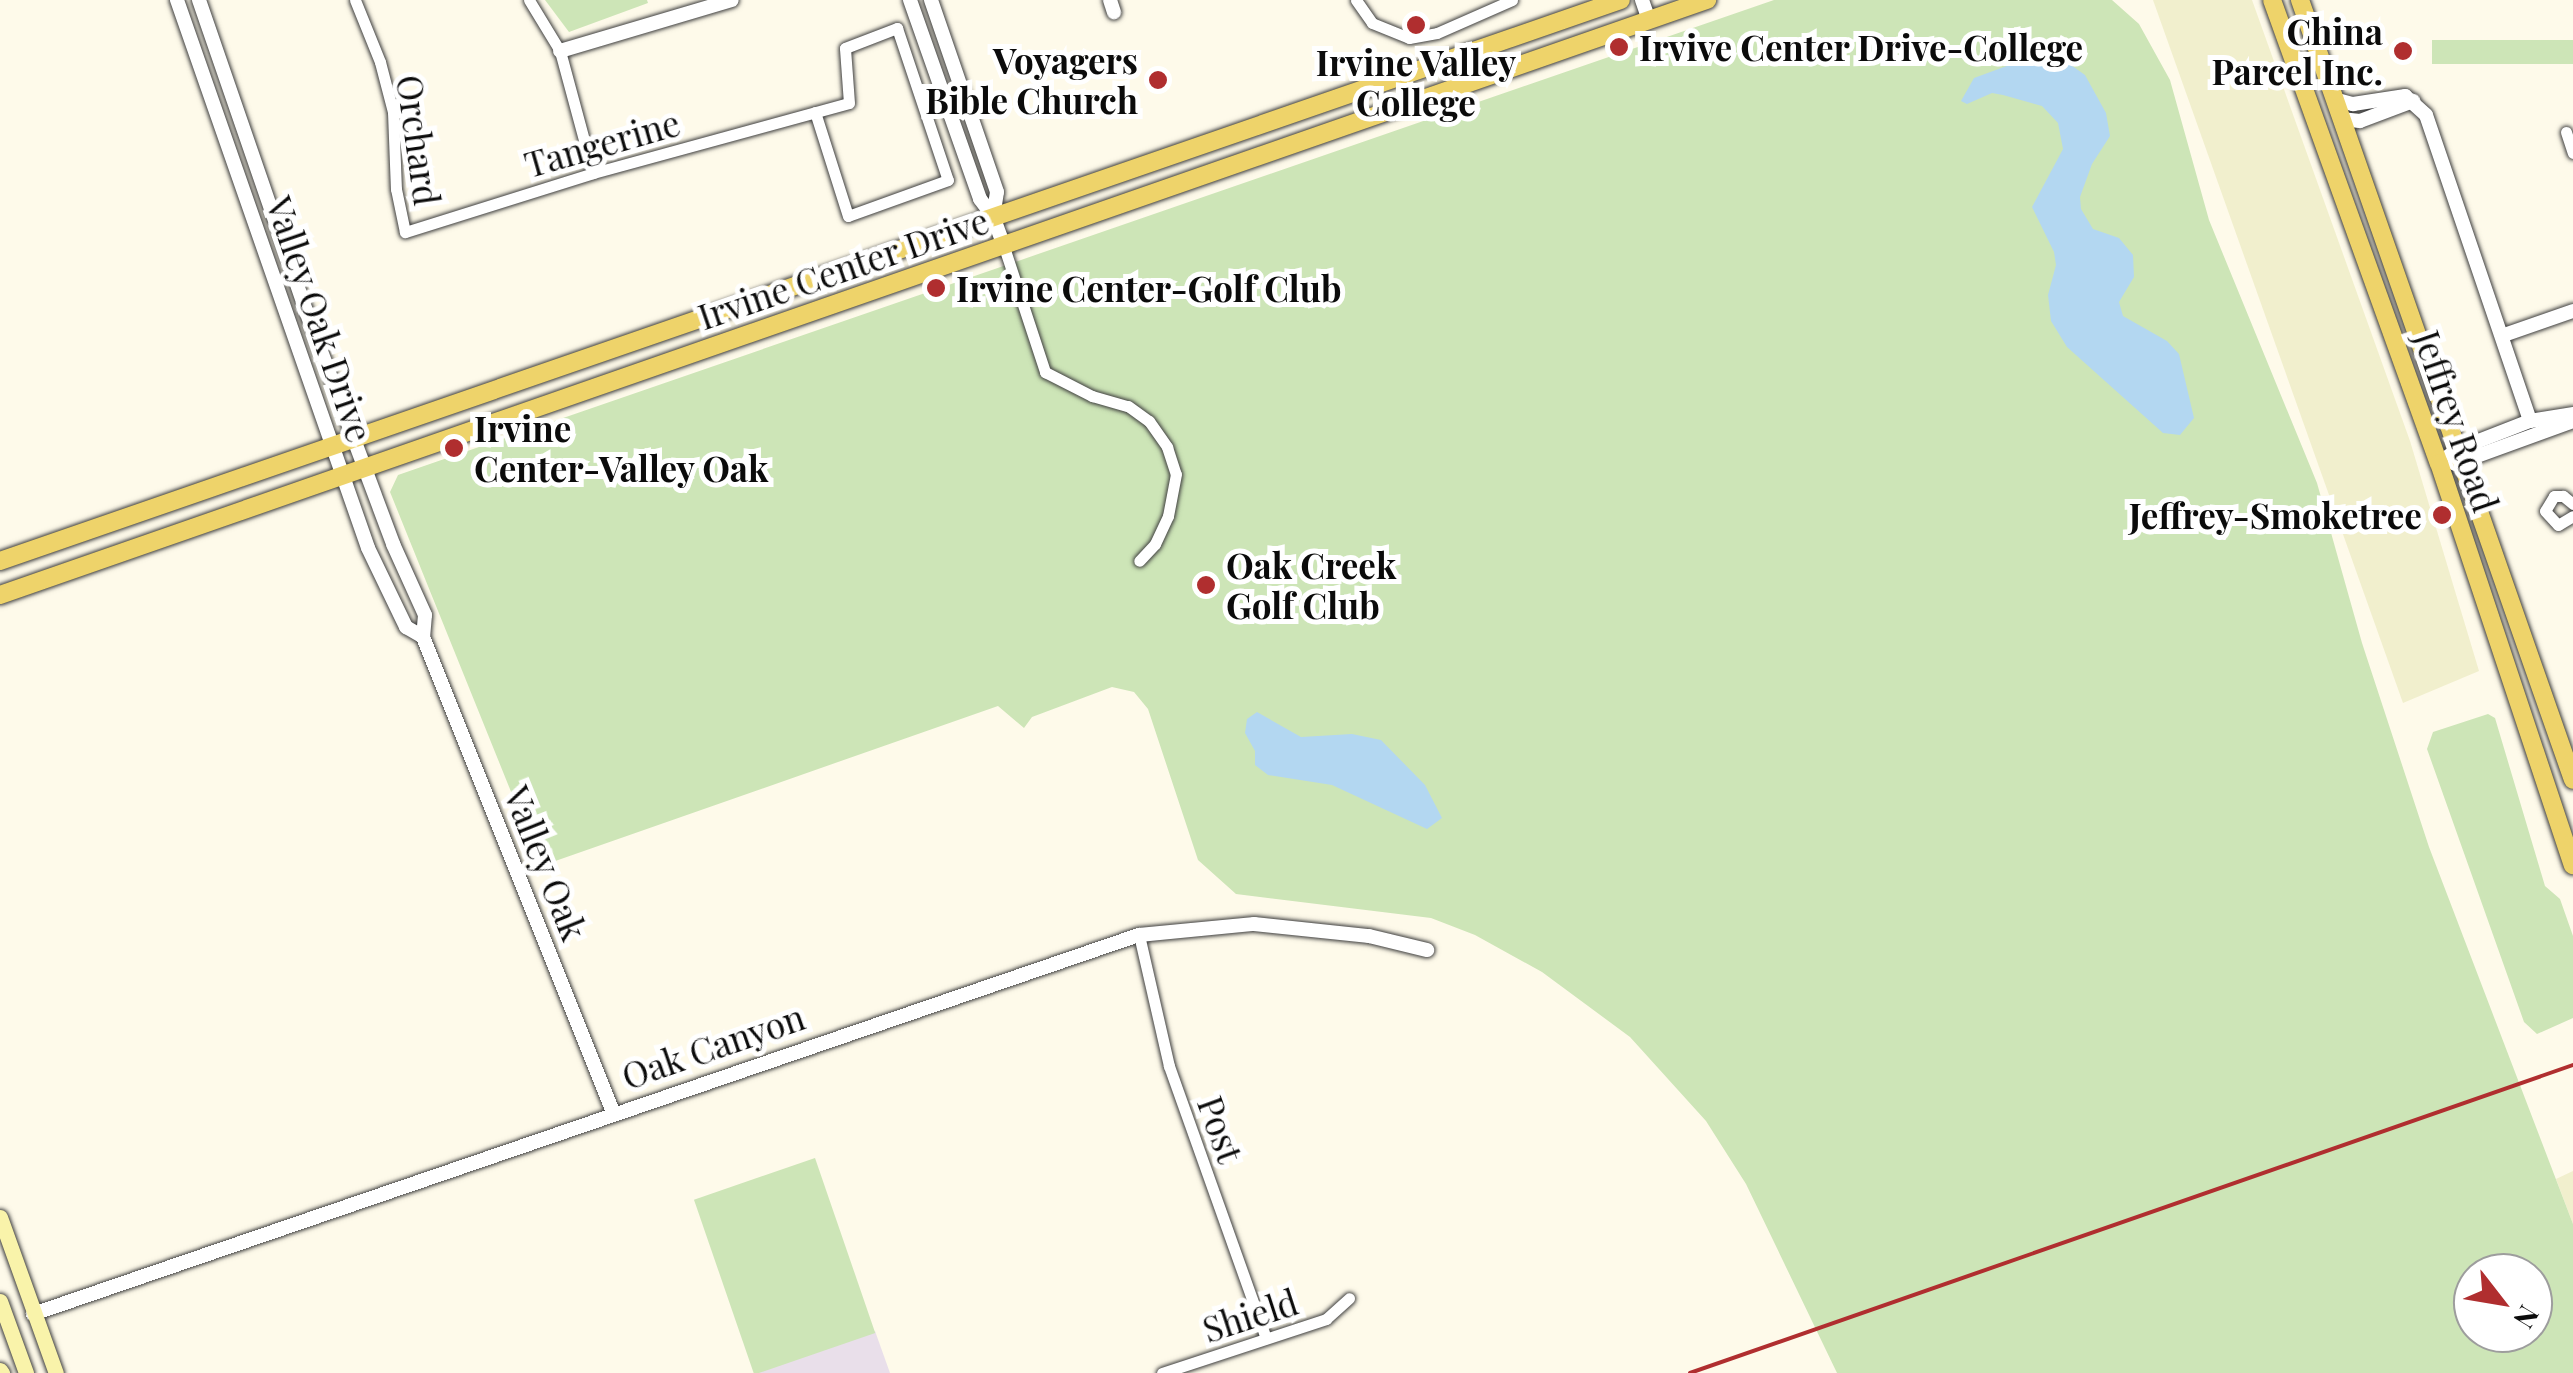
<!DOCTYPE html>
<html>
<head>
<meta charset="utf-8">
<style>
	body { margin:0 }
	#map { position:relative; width:2573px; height:1373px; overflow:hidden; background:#fefaea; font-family:"Playfair Display",serif }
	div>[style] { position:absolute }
	.industrial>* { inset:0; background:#e9dfea }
	.farmland>* { inset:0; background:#f1efcd }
	.green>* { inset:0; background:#cde5b7; transform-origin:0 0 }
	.water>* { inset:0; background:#b3d7f1 }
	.roads { filter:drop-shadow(0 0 2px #3e3e3e) drop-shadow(0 0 2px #3e3e3e) }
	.minor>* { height:11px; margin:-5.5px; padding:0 5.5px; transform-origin:5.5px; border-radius:5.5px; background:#fff }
	.tertiary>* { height:14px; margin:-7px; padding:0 7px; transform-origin:7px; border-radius:7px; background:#fff }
	.secondary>* { height:15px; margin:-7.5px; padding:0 7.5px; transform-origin:7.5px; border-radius:7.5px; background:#f9f3aa }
	.primary>* { height:18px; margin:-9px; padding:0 9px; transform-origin:9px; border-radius:9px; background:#eed36a }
	.rail>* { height:4px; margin:-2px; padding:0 2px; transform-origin:2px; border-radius:2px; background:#b02e2f }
	.dots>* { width:28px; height:28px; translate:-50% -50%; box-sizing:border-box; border:5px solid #fff; border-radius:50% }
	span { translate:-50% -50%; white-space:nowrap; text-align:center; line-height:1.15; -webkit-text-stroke:10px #fff; paint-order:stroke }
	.poi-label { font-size:35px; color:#0b0b0b; font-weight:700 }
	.right { translate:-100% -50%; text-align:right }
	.left { translate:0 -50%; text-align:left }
	.street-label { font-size:35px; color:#0b0b0b }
	.north { position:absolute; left:2453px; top:1253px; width:100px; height:100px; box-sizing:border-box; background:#fff; border:2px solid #9d9d9d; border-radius:50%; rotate:121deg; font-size:28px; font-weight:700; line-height:40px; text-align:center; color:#0b0b0b }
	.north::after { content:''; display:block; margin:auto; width:35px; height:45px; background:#b02e2f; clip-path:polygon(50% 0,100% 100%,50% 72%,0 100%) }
</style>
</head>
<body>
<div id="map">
	<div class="industrial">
		<div style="clip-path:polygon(875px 1331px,890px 1373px,756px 1373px)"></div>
	</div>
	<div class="farmland">
		<div style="clip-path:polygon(2153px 0,2252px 0,2410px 441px,2479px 671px,2403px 703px)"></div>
		<div style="clip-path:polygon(2573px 1171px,2573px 1224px,2556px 1179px)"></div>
	</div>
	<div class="green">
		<div style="clip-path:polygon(545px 0,647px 0,648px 3px,569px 32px)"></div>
		<div style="clip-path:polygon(evenodd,1774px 0,2112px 0,2139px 24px,2170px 80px,2209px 220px,2317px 483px,2362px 643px,2429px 847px,2573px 1224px,2573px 1373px,1837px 1373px,1746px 1184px,1706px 1121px,1630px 1037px,1542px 972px,1475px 935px,1431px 918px,1236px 894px,1198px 860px,1148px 709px,1134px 692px,1112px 687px,1032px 717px,1024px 728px,998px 706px,541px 866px,390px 492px,398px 475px,1774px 0,2473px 1273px,2533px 1273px,2533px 1333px,2473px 1333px,2473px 1273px)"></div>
		<div style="left:2573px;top:40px;width:24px;height:141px;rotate:90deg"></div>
		<div style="clip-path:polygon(2488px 714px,2495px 718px,2545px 886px,2560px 899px,2573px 936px,2573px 1018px,2537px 1034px,2524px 1022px,2427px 749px,2433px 732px)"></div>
		<div style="left:815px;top:1158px;width:185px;height:128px;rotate:71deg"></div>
	</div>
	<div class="water">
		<div style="clip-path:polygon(2037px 55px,2068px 63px,2085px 75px,2106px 113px,2110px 136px,2092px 164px,2080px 197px,2081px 209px,2093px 229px,2119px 238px,2133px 255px,2134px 277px,2119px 302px,2123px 316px,2167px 341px,2179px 354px,2194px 418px,2180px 435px,2163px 433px,2067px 347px,2051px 321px,2048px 295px,2056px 265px,2054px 252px,2032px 207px,2063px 149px,2058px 123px,2042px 106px,2003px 95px,1992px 93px,1967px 104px,1961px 101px,1974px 78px)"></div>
		<div style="clip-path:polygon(1257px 712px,1301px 737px,1352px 734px,1381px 740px,1425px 785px,1442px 818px,1427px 829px,1332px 785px,1268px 775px,1255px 765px,1255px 751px,1245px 733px,1247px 719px)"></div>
	</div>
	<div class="roads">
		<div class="minor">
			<div style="left:355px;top:0;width:67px;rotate:68deg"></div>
			<div style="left:380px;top:62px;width:52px;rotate:75.4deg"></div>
			<div style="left:393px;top:112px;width:77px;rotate:87.8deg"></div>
			<div style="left:396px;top:189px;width:44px;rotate:78.2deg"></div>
			<div style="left:405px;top:232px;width:197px;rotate:-17.4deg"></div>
			<div style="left:593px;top:173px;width:265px;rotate:-15.3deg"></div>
			<div style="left:849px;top:103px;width:55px;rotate:-94.2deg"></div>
			<div style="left:845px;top:48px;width:56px;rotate:-21deg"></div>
			<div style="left:897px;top:28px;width:160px;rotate:71.5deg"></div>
			<div style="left:948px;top:180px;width:106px;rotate:160.2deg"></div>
			<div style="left:848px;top:216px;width:109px;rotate:-107.6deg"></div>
			<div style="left:529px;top:0;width:60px;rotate:58.7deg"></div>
			<div style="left:560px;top:51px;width:126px;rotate:74.9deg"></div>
			<div style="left:1356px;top:0;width:28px;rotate:55deg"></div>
			<div style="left:1372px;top:23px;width:40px;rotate:22deg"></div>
			<div style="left:1409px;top:38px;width:28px;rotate:-10deg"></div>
			<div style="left:1437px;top:33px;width:82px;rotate:-23.7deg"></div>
			<div style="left:2566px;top:132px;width:22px;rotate:72deg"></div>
			<div style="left:1004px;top:247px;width:132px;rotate:71.8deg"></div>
			<div style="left:1045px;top:372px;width:53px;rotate:27.1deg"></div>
			<div style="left:1092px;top:396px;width:37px;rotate:16deg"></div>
			<div style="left:1128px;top:406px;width:26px;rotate:36deg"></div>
			<div style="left:1149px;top:421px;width:32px;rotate:55deg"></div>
			<div style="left:1167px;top:447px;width:28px;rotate:72deg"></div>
			<div style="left:1176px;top:474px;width:43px;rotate:100.8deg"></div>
			<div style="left:1168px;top:516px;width:31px;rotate:115deg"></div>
			<div style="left:1155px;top:544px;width:23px;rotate:133deg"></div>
			<div style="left:2573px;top:504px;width:13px;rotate:-141deg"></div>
			<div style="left:2563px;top:496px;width:9px;rotate:180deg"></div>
			<div style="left:2554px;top:496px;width:17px;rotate:121deg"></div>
			<div style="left:2545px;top:511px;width:19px;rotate:47deg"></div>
			<div style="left:2558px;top:525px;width:17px;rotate:-31deg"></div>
			<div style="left:1139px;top:935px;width:134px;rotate:77.1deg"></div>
			<div style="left:1169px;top:1066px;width:289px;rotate:70.4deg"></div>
			<div style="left:1162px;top:1373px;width:173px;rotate:-18.2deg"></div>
			<div style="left:1326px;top:1319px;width:31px;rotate:-42deg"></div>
		</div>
		<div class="tertiary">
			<div style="left:177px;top:0;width:580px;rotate:70.78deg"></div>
			<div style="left:368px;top:548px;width:88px;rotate:64.3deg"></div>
			<div style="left:406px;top:627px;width:20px;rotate:30deg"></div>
			<div style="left:199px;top:0;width:329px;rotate:71deg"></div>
			<div style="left:306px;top:311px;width:249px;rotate:69.5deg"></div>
			<div style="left:393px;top:544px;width:78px;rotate:65.7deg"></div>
			<div style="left:425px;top:615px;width:22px;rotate:95deg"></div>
			<div style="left:423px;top:637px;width:512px;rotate:68.2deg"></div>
			<div style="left:910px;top:0;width:211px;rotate:70.6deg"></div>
			<div style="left:980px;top:199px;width:21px;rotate:53deg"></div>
			<div style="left:993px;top:216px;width:33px;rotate:70deg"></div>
			<div style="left:931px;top:0;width:203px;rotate:71deg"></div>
			<div style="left:997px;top:192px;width:24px;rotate:99deg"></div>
			<div style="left:1110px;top:0;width:13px;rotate:72deg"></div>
			<div style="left:1642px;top:0;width:21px;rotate:71deg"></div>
			<div style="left:560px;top:51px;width:179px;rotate:-16.5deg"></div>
			<div style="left:2334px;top:99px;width:20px;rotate:15deg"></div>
			<div style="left:2353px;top:104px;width:53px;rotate:-8.7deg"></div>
			<div style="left:2405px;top:96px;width:28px;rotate:42deg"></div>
			<div style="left:2426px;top:115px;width:323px;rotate:71.2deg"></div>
			<div style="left:2341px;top:119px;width:19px;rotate:6deg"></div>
			<div style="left:2360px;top:121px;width:57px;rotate:-20.7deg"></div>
			<div style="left:2504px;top:335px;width:73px;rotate:-19.2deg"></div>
			<div style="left:2439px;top:463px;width:24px;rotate:-36deg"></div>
			<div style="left:2458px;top:449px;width:77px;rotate:-21.3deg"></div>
			<div style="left:2530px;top:421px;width:44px;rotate:-9.2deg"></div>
			<div style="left:2455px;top:464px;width:126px;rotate:-20deg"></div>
			<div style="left:33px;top:1314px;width:1169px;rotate:-18.92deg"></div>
			<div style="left:1139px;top:935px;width:116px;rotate:-5.5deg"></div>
			<div style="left:1254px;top:924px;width:116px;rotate:6deg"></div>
			<div style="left:1369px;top:936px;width:60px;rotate:13.6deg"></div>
		</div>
		<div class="secondary">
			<div style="left:0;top:1217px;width:166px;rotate:70.3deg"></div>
			<div style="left:0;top:1301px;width:77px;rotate:70.1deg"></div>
			<div style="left:0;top:1370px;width:4px;rotate:56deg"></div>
		</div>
		<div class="primary">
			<div style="left:2272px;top:0;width:492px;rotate:70.2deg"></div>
			<div style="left:2439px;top:463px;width:424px;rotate:71.6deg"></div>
			<div style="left:2300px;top:0;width:826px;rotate:70.71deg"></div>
			<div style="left:0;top:561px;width:1715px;rotate:-19.09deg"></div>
			<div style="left:0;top:595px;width:1808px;rotate:-19.22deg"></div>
		</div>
	</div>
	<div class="rail">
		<div style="left:1690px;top:1373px;width:935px;rotate:-19.23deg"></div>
	</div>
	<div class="dots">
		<div style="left:1416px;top:25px;background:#b02e2f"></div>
		<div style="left:1619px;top:47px;background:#b02e2f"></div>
		<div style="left:2403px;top:51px;background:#b02e2f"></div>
		<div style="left:1158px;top:80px;background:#b02e2f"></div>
		<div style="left:936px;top:288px;background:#b02e2f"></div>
		<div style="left:454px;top:448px;background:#b02e2f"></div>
		<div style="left:2442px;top:515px;background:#b02e2f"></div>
		<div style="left:1206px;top:585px;background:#b02e2f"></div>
	</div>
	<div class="poi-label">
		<span class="right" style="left:2383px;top:51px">China<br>Parcel Inc.</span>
		<span class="left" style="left:1639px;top:47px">Irvive Center Drive-College</span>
		<span class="right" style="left:1138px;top:80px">Voyagers<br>Bible Church</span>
		<span style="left:1416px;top:82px">Irvine Valley<br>College</span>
		<span class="left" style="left:956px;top:288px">Irvine Center-Golf Club</span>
		<span class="left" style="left:474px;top:448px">Irvine<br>Center-Valley Oak</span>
		<span class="right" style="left:2422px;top:515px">Jeffrey-Smoketree</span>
		<span class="left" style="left:1226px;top:585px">Oak Creek<br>Golf Club</span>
	</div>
	<div class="street-label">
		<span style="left:419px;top:140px;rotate:82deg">Orchard</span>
		<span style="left:602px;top:143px;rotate:-16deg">Tangerine</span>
		<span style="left:843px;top:268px;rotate:-19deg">Irvine Center Drive</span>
		<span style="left:320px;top:319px;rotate:71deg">Valley Oak Drive</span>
		<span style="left:2457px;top:421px;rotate:71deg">Jeffrey Road</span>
		<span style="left:546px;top:863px;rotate:68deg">Valley Oak</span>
		<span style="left:713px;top:1046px;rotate:-19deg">Oak Canyon</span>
		<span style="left:1221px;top:1129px;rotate:70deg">Post</span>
		<span style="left:1250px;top:1315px;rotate:-18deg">Shield</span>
	</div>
	<div class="north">N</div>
</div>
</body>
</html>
